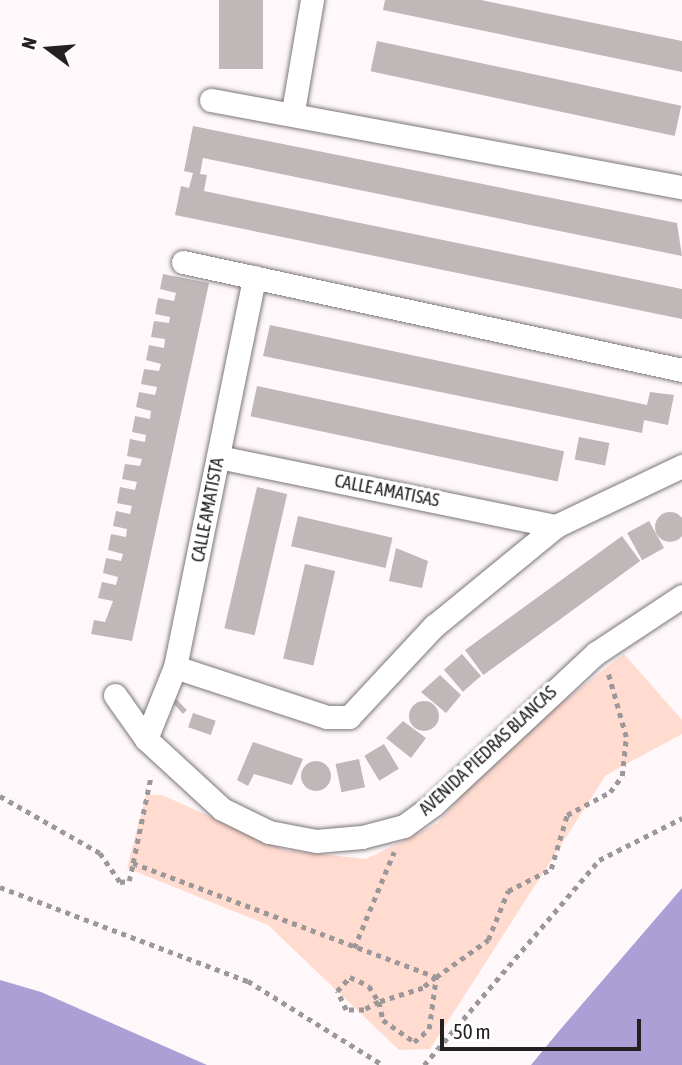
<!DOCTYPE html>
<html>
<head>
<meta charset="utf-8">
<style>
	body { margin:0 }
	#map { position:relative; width:682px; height:1065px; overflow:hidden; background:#fef8fb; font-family:"Asap Condensed",sans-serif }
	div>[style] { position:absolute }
	.green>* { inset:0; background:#ffdbd0 }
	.water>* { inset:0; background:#aaa0d6 }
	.building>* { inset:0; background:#bfb8b8; transform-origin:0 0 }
	.round { border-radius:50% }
	.path>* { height:4.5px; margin-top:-2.25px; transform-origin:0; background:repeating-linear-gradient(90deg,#9c989a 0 5px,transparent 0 10px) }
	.roads { filter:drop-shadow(0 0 2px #7c7679) drop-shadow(0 0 2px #7c7679) }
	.minor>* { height:23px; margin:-11.5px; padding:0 11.5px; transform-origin:11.5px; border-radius:11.5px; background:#fff }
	span { translate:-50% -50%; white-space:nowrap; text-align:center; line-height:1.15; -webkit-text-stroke:7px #fff; paint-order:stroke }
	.street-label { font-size:18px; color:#222021 }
	.north { position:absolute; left:14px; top:14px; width:70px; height:70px; -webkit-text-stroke:5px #fff; paint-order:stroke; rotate:286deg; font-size:19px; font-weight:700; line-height:28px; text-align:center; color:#222021 }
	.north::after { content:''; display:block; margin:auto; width:24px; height:32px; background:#222021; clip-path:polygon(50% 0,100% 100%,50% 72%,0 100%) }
	.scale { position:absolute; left:440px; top:1019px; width:201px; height:32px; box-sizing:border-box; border:4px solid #222021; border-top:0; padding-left:9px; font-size:21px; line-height:24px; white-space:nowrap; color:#222021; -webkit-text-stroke:5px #fff; paint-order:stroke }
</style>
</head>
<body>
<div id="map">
	<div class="green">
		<div style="clip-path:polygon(624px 654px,682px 720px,682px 734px,606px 775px,430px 1049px,399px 1050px,268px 925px,127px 868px,146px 795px,162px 795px,285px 850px,366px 859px,438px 823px,498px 752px)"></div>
	</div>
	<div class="water">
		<div style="clip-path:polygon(682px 888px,682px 1065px,531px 1065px,559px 1031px)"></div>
		<div style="clip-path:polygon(0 980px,41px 992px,207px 1065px,0 1065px)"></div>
	</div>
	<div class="building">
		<div style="left:219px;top:0;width:44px;height:69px"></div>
		<div style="clip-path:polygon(385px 0,481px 0,682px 41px,682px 72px,383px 10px)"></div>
		<div style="left:377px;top:41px;width:311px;height:31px;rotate:12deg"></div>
		<div style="clip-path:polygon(193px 126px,677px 223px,682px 256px,203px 158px,200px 174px,207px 175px,204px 191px,682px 289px,682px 319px,175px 215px,181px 186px,189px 188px,193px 173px,184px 171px)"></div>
		<div style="clip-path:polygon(163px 274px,209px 283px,132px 641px,91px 634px,94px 620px,105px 622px,113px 601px,98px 598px,102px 582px,116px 585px,118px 577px,103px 573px,106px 558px,121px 561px,123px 554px,108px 550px,111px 534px,126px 537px,127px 529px,113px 526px,116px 511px,130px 514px,132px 506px,117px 503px,120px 487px,135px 490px,137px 482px,122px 479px,125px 464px,140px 466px,142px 459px,127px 456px,130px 439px,145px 442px,146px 435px,132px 432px,135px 416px,150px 419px,151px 411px,136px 407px,139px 392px,155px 395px,157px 387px,141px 384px,144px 369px,159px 371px,161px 364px,146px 360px,149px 345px,164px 348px,165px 339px,151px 337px,154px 321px,169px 323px,170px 317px,155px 314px,158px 298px,174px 301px,176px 293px,160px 289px)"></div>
		<div style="clip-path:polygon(270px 325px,647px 405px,650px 392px,674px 395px,668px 425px,644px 420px,642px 433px,263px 356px)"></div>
		<div style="left:257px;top:386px;width:314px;height:31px;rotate:12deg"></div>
		<div style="left:579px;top:437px;width:31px;height:23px;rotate:11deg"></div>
		<div style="left:257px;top:487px;width:31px;height:145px;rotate:13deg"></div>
		<div class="round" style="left:655px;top:512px;width:30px;height:30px"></div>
		<div style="left:298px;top:516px;width:97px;height:31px;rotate:13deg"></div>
		<div style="left:649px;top:521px;width:31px;height:25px;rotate:61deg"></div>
		<div style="left:622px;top:536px;width:31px;height:194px;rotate:54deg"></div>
		<div style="clip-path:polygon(396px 548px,428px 561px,422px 588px,389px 581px)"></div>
		<div style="left:305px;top:564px;width:31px;height:97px;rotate:13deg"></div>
		<div style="left:462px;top:654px;width:29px;height:24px;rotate:49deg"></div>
		<div style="clip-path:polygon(440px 675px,461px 695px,446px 713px,421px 692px)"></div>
		<div style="clip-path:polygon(176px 699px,187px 710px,183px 714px,172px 702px)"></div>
		<div class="round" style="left:409px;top:701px;width:30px;height:30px"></div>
		<div style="left:193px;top:713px;width:24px;height:15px;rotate:19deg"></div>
		<div style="clip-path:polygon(403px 721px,426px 738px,411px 758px,386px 738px)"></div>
		<div style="clip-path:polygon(253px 742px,303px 759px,292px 785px,254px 774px,248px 786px,237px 780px)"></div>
		<div style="left:384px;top:744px;width:29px;height:23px;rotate:59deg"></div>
		<div style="left:359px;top:759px;width:29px;height:24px;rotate:78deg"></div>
		<div class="round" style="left:301px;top:761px;width:30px;height:30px"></div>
	</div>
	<div class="path">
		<div style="left:0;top:796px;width:115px;rotate:29.7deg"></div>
		<div style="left:100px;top:853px;width:35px;rotate:55deg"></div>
		<div style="left:120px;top:882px;width:9px;rotate:-6deg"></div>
		<div style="left:129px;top:881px;width:18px;rotate:-77deg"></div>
		<div style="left:133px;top:863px;width:324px;rotate:20.6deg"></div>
		<div style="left:436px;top:977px;width:17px;rotate:140deg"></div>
		<div style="left:423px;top:988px;width:46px;rotate:162.3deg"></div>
		<div style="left:379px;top:1002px;width:17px;rotate:152deg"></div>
		<div style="left:364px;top:1010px;width:18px;rotate:180deg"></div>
		<div style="left:346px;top:1010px;width:21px;rotate:-115deg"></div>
		<div style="left:337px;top:991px;width:19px;rotate:-47deg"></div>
		<div style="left:350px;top:977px;width:21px;rotate:25deg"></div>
		<div style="left:369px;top:986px;width:19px;rotate:58deg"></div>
		<div style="left:379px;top:1002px;width:18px;rotate:77deg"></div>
		<div style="left:383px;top:1020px;width:38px;rotate:35deg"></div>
		<div style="left:414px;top:1042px;width:20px;rotate:-41deg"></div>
		<div style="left:429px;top:1029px;width:52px;rotate:-82.3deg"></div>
		<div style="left:436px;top:977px;width:64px;rotate:-35.4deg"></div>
		<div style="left:488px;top:940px;width:53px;rotate:-67.8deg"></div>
		<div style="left:508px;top:891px;width:48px;rotate:-27.1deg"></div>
		<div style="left:551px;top:869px;width:56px;rotate:-73.5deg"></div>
		<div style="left:567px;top:815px;width:49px;rotate:-28.1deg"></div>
		<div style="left:610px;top:792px;width:20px;rotate:-53deg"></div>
		<div style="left:622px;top:776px;width:39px;rotate:-84deg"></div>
		<div style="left:626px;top:737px;width:66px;rotate:-105.7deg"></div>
		<div style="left:133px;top:863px;width:90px;rotate:-78.4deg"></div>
		<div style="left:0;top:887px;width:265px;rotate:20.8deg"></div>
		<div style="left:248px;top:981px;width:159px;rotate:31.9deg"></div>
		<div style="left:354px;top:948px;width:104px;rotate:-67.4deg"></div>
		<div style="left:424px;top:1065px;width:270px;rotate:-49.5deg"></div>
		<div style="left:599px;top:860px;width:93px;rotate:-26.8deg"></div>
	</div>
	<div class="roads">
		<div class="minor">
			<div style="left:211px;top:100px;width:479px;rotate:10.5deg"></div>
			<div style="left:293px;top:111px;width:113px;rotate:-80.3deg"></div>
			<div style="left:183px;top:262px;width:511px;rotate:12.21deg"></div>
			<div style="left:219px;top:457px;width:344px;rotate:11.6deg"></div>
			<div style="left:175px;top:667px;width:160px;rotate:18.2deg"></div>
			<div style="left:327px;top:717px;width:22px"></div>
			<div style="left:349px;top:717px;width:125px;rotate:-47deg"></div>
			<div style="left:434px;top:626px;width:158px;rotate:-39.3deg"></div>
			<div style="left:556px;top:526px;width:140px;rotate:-25.5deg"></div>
			<div style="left:115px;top:695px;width:54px;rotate:54.8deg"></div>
			<div style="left:146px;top:739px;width:103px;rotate:42.6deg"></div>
			<div style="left:222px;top:809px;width:52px;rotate:26.1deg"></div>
			<div style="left:269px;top:832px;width:48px;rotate:10.8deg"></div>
			<div style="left:316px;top:841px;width:46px;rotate:-5deg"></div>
			<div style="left:362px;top:837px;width:43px;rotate:-14.7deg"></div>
			<div style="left:404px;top:826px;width:37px;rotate:-36deg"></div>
			<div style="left:434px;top:804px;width:221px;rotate:-43deg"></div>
			<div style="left:596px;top:653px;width:103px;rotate:-33.5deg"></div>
			<div style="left:146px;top:739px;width:78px;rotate:-68.1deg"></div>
			<div style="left:175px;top:667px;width:398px;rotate:-78.5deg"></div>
		</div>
	</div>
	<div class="street-label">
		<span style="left:387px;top:491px;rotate:11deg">CALLE AMATISAS</span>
		<span style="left:208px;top:510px;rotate:-79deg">CALLE AMATISTA</span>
		<span style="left:488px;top:751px;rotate:-43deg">AVENIDA PIEDRAS BLANCAS</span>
	</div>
	<div class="north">N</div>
	<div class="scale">50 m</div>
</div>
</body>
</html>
